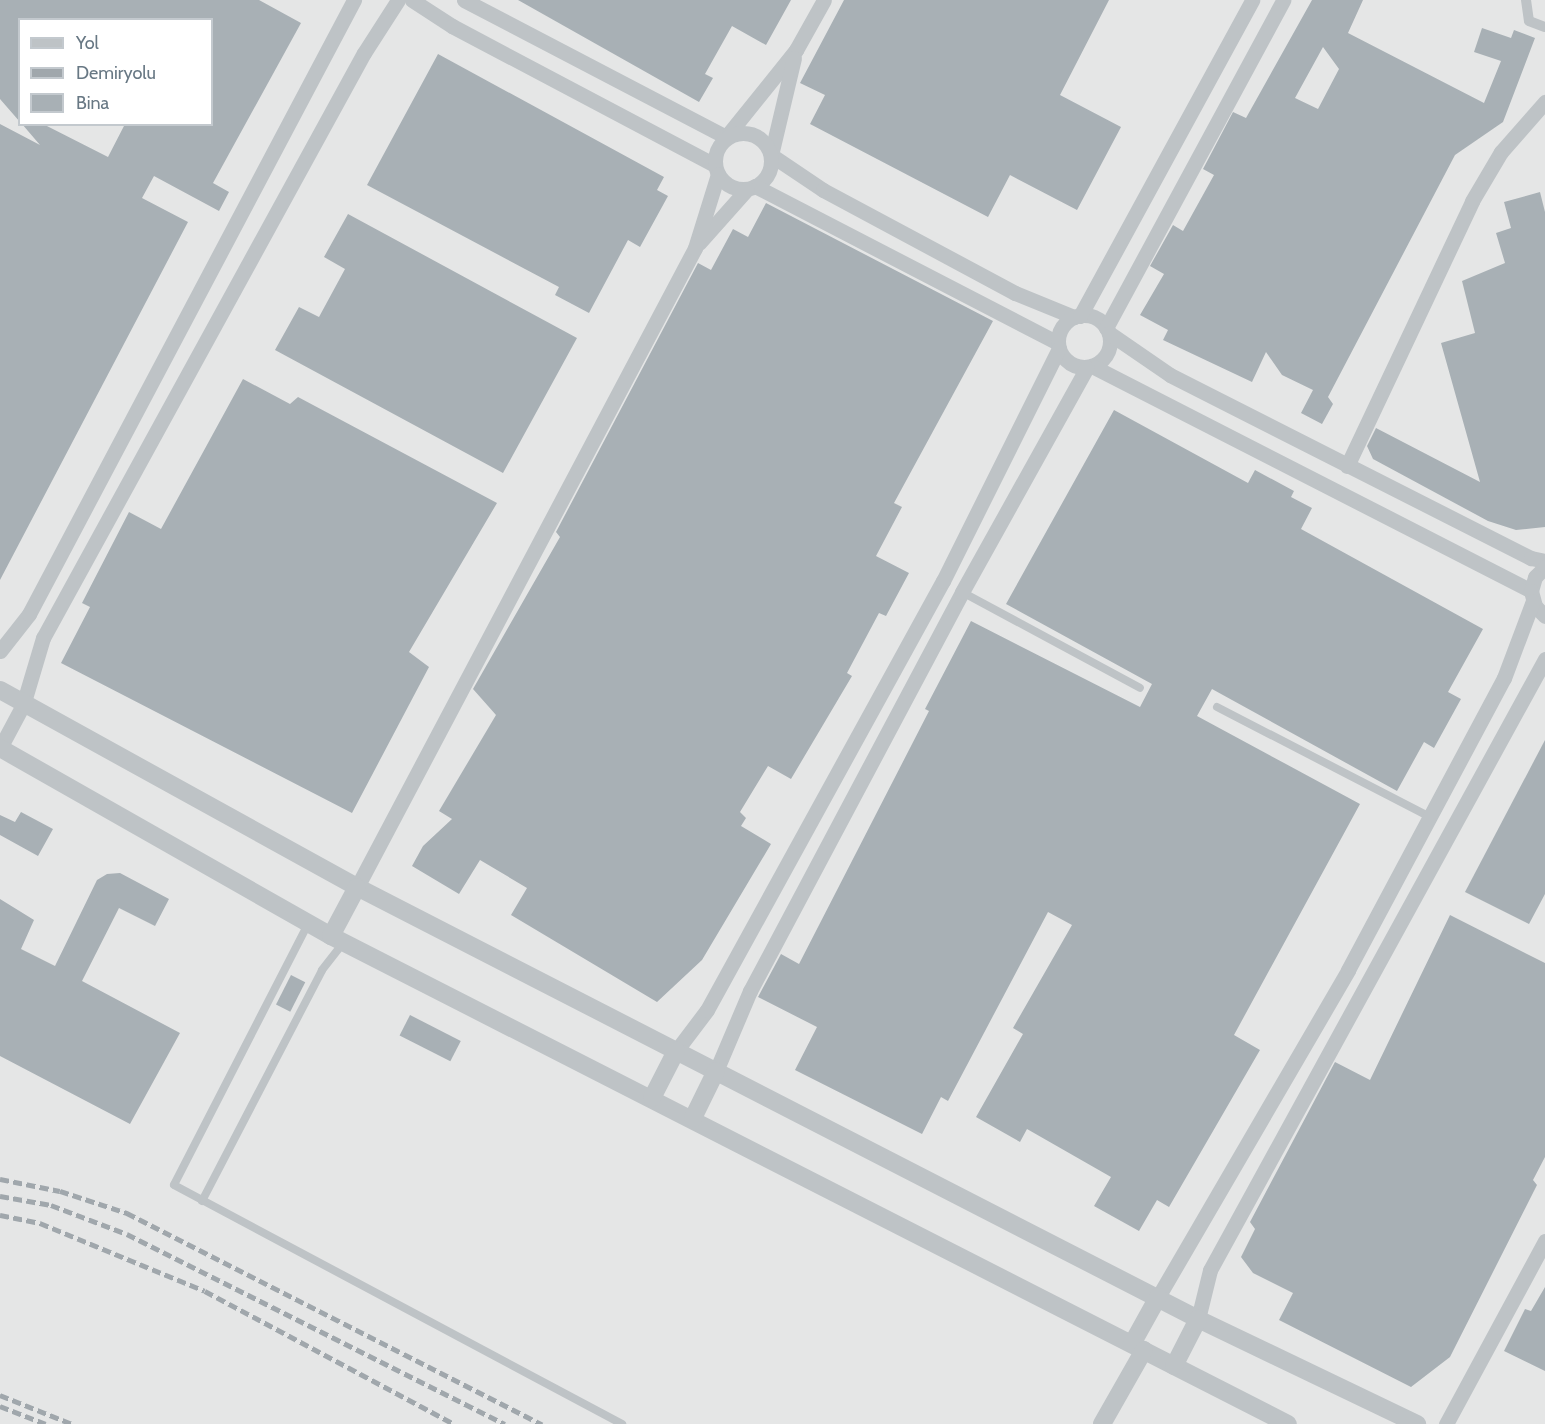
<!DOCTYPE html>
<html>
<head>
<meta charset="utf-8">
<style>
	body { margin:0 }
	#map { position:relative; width:1545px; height:1424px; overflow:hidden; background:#f7f7f5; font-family:Cabin,sans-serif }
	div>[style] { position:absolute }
	.built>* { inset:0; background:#e5e6e6 }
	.building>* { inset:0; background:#a8b0b5; transform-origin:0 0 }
	.service>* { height:8px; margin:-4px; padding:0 4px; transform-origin:4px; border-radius:4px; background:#bec3c6 }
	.pedestrian>* { height:10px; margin:-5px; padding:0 5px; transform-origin:5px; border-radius:5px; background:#bec3c6 }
	.minor>* { height:15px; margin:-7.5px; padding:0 7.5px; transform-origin:7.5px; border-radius:7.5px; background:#bec3c6 }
	.minor>.ring { margin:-7.5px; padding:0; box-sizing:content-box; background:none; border:15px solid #bec3c6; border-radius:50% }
	.tertiary>* { height:18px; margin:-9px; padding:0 9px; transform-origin:9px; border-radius:9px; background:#bec3c6 }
	.rail>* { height:4.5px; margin-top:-2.25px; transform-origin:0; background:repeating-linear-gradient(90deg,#a0a7ac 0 9px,transparent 0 13.5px) }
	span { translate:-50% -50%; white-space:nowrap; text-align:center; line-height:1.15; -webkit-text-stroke:6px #fff; paint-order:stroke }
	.legend { position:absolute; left:18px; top:18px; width:195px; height:108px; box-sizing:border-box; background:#fff; border:2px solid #c3c9ce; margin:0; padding:8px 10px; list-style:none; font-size:18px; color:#687884 }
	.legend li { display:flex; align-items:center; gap:12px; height:30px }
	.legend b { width:30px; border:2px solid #c3c9ce }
</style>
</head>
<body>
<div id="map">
	<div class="built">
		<div style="clip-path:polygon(evenodd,0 0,1545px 0,1545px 1424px,0 1424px,0 0,20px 20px,212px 20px,212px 124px,20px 124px,20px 20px)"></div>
	</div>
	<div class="building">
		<div style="clip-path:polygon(0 0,259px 0,301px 23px,213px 183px,229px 192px,219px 211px,154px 176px,142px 198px,188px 222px,0 580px,0 124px,40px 145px,22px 124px,43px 124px,108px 157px,125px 124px,212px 124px,212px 20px,20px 20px,20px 122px,0 99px)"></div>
		<div style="clip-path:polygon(518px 0,791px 0,766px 45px,732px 26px,705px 74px,713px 78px,699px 102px)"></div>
		<div style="clip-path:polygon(844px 0,1109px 0,1060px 95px,1121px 127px,1077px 210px,1010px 175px,988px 217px,810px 124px,825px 95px,800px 83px)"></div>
		<div style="clip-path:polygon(evenodd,1312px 0,1363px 0,1348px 33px,1484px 103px,1501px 61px,1474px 52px,1482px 28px,1511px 38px,1514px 30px,1535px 38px,1503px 122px,1455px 155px,1328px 397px,1333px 404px,1322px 424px,1301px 413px,1313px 390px,1282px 375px,1266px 352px,1252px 382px,1163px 340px,1168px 330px,1140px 315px,1164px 274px,1150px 266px,1173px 225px,1183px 231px,1214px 175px,1203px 169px,1233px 112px,1246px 118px,1312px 0,1323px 47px,1339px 69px,1318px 109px,1295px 98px,1323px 47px)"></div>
		<div style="clip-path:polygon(438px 54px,664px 177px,657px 190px,668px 196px,640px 247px,628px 240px,589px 313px,555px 295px,559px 287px,367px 185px)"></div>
		<div style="clip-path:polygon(1540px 192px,1545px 212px,1545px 527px,1516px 530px,1488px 521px,1373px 459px,1367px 446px,1376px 428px,1480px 482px,1441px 343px,1475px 333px,1462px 281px,1505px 263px,1496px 233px,1511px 228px,1504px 202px)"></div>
		<div style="clip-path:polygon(766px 203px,993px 321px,894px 503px,902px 507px,876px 556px,909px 573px,886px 616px,879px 613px,847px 673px,852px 676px,791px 779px,768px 766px,740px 812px,746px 818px,741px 826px,771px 844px,702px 960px,657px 1002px,511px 915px,527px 888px,480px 860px,459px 894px,412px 866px,423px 846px,452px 819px,439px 811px,496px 715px,473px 689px,560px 537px,556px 532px,698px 263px,711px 270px,733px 229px,748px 237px)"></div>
		<div style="clip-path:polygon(348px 214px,577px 338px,503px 473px,275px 350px,299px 307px,319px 317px,345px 269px,324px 257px)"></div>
		<div style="clip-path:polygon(243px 379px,290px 404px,298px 397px,497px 503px,409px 652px,429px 667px,352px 813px,61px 663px,90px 607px,82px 603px,129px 512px,161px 529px)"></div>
		<div style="clip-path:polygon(1114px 410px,1248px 483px,1255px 470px,1294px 491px,1291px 497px,1312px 508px,1301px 529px,1483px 629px,1448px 692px,1461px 699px,1434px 748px,1424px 742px,1397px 791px,1212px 689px,1197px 716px,1360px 804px,1234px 1035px,1260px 1050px,1169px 1207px,1157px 1200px,1139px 1231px,1094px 1206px,1111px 1177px,1027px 1129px,1020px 1142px,976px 1117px,1023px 1034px,1013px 1028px,1072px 925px,1048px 912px,948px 1101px,941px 1097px,922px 1134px,795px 1070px,817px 1027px,758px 997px,781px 954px,799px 964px,929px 711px,925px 709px,971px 621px,1140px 707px,1152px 684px,1006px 604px)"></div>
		<div style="clip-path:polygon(1545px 740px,1545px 894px,1529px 924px,1465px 892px)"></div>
		<div style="clip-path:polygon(21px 812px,53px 829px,38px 856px,0 835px,0 815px,15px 822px)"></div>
		<div style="clip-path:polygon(120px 873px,169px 899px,155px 926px,119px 908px,82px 981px,180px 1033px,130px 1124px,0 1056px,0 899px,34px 920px,21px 949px,55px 966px,97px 880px,107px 874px)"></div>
		<div style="clip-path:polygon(1450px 915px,1545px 963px,1545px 1157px,1533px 1180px,1537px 1185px,1450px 1357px,1411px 1387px,1279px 1320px,1293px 1293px,1253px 1273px,1241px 1257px,1255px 1229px,1250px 1222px,1335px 1062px,1370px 1080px)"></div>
		<div style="left:291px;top:975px;width:16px;height:33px;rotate:27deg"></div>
		<div style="left:410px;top:1015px;width:57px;height:23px;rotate:27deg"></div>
		<div style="clip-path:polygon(1545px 1287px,1545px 1371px,1504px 1351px,1525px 1309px,1531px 1311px)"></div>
	</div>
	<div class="service">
		<div style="left:962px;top:592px;width:202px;rotate:28.3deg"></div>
		<div style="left:1217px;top:707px;width:240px;rotate:27.3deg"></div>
		<div style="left:308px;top:924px;width:293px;rotate:117.2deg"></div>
		<div style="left:174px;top:1185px;width:508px;rotate:28.08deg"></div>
		<div style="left:202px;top:1201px;width:260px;rotate:-62.5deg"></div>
		<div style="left:322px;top:970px;width:34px;rotate:-52deg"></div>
	</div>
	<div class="pedestrian">
		<div style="left:1526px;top:0;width:21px;rotate:82deg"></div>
		<div style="left:1529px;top:21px;width:17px;rotate:21deg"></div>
	</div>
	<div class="minor">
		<div style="left:412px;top:0;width:48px;rotate:33deg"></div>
		<div style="left:452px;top:26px;width:297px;rotate:27.9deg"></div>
		<div style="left:464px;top:0;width:296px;rotate:27.6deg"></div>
		<div style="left:726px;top:137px;width:112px;rotate:-51.2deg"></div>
		<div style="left:796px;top:50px;width:57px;rotate:-60.8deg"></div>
		<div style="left:794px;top:58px;width:100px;rotate:103.3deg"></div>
		<div style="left:771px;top:155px;width:63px;rotate:33.9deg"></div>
		<div style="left:823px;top:190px;width:218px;rotate:28.2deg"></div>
		<div style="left:1015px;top:293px;width:64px;rotate:22.1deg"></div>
		<div class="ring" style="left:715px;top:133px;width:41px;height:41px"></div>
		<div style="left:755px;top:186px;width:341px;rotate:27.4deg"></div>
		<div style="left:699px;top:243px;width:72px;rotate:-48.4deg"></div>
		<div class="ring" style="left:1058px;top:315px;width:37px;height:37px"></div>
		<div style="left:1080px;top:316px;width:360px;rotate:-61.4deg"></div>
		<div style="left:1106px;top:328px;width:373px;rotate:-61.6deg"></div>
		<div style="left:1109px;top:333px;width:74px;rotate:34.5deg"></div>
		<div style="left:1170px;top:375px;width:405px;rotate:26.9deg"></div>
		<div style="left:1531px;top:558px;width:14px;rotate:12deg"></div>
		<div style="left:1092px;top:366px;width:493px;rotate:27.1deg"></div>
		<div style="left:1347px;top:466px;width:293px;rotate:-64.7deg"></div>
		<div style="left:1472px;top:201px;width:57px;rotate:-59.4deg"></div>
		<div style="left:1501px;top:152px;width:67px;rotate:-48.7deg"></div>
		<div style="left:1545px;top:567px;width:14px;rotate:135deg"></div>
		<div style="left:1535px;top:577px;width:15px;rotate:106deg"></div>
		<div style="left:1531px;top:591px;width:16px;rotate:75deg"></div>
		<div style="left:1535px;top:606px;width:14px;rotate:45deg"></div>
		<div style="left:0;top:651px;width:47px;rotate:-51.9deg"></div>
		<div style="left:29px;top:614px;width:695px;rotate:-62.11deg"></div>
		<div style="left:0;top:748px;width:49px;rotate:-61.9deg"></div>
		<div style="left:23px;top:705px;width:70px;rotate:-73.4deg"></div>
		<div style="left:43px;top:638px;width:667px;rotate:-61.25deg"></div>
		<div style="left:364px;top:53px;width:63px;rotate:-57.3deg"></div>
		<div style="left:357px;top:887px;width:723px;rotate:-62.12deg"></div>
		<div style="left:695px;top:248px;width:77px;rotate:-72.7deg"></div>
		<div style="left:676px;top:1051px;width:51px;rotate:-52.9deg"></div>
		<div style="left:707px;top:1010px;width:490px;rotate:-61.2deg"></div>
		<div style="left:943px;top:581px;width:260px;rotate:-63.5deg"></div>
		<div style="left:716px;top:1071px;width:87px;rotate:-67deg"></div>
		<div style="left:750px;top:991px;width:452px;rotate:-62deg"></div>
		<div style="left:962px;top:592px;width:257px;rotate:-60.9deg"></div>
		<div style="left:1158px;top:1297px;width:378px;rotate:-59.8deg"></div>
		<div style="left:1348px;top:970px;width:331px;rotate:-61.9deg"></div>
		<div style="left:1504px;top:678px;width:82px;rotate:-69.4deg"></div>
		<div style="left:1198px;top:1319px;width:50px;rotate:-76.2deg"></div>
		<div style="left:1210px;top:1270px;width:697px;rotate:-61.26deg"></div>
		<div style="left:1446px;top:1424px;width:208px;rotate:-61.6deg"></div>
	</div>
	<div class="tertiary">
		<div style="left:0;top:690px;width:408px;rotate:28.9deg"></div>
		<div style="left:357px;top:887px;width:945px;rotate:27.19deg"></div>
		<div style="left:1198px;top:1319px;width:243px;rotate:25.6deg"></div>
		<div style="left:0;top:748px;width:381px;rotate:29.6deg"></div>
		<div style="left:331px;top:936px;width:1074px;rotate:27.02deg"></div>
		<div style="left:331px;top:936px;width:55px;rotate:-62deg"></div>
		<div style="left:652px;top:1098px;width:53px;rotate:-62.9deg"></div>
		<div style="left:693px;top:1118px;width:52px;rotate:-63.9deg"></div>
		<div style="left:1132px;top:1344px;width:54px;rotate:-61deg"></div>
		<div style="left:1174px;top:1366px;width:53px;rotate:-62.9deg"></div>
		<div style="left:1102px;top:1424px;width:85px;rotate:-60.4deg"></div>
	</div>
	<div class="rail">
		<div style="left:0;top:1179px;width:61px;rotate:11.3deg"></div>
		<div style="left:60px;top:1191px;width:71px;rotate:18.2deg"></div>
		<div style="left:127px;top:1213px;width:466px;rotate:27deg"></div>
		<div style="left:0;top:1196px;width:52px;rotate:10deg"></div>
		<div style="left:51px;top:1205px;width:81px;rotate:20.9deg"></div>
		<div style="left:127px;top:1234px;width:423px;rotate:26.7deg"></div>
		<div style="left:0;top:1215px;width:41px;rotate:11.3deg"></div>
		<div style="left:40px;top:1223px;width:178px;rotate:22.4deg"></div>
		<div style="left:205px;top:1291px;width:282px;rotate:28.1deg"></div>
		<div style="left:0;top:1395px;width:78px;rotate:21.9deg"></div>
		<div style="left:0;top:1406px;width:49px;rotate:21.4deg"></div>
	</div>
	<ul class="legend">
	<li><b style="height:8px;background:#bec3c6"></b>Yol</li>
	<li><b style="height:8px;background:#a0a7ac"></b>Demiryolu</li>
	<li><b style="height:16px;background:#a8b0b5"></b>Bina</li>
	</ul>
</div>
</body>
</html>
